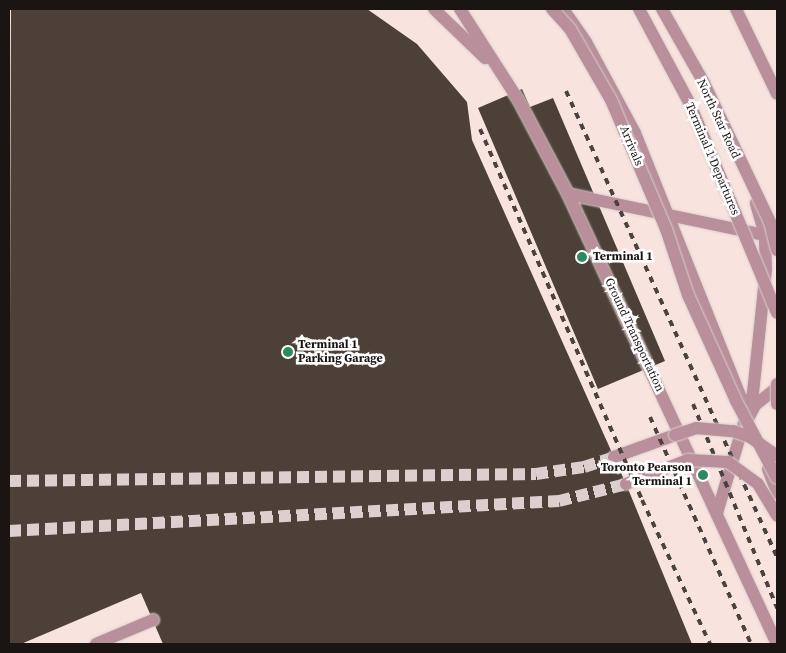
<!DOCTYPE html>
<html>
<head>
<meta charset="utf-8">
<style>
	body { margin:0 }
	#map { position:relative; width:786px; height:653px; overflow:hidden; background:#fdf1f0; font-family:"Source Serif 4",serif }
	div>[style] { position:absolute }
	.built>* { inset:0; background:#f8e3df; transform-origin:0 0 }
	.building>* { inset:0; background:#4c4038 }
	.minor-tunnel>* { height:12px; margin-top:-6px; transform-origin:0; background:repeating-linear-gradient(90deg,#dbd0cf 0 12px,transparent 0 18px) }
	.roads { filter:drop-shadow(0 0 1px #d9cecd) drop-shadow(0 0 1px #d9cecd) }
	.service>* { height:12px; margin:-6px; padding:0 6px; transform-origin:6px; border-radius:6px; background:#b88f9a }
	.minor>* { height:12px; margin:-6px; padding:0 6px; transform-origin:6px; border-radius:6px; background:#b88f9a }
	.rail>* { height:4px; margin-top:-2px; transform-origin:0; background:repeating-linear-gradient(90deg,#494241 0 6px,transparent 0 12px) }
	.bridges { filter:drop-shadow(0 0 1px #d9cecd) drop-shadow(0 0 1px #d9cecd) }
	.minor-bridge>* { height:12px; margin:-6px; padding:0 6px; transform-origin:6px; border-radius:6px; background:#b88f9a }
	.dots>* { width:14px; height:14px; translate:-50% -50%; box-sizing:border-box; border:2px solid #fff; border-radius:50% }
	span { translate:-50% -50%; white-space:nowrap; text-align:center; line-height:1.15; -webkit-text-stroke:5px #fff; paint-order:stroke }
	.street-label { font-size:12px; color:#1a1413 }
	.poi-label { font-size:12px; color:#1a1413; font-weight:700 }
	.left { translate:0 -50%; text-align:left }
	.right { translate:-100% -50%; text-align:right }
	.frame { position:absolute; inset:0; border:10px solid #1a1413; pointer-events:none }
</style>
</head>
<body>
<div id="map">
	<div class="built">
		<div style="left:9px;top:9px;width:768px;height:635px"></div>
	</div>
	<div class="building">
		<div style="clip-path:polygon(11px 9px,367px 9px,417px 44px,467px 102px,472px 140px,626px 484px,692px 644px,163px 644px,141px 593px,21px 644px,9px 644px)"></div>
		<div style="clip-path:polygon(522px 89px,530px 107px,553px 98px,665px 361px,598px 389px,478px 108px)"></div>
	</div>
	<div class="minor-tunnel">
		<div style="left:9px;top:481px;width:527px;rotate:-0.76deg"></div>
		<div style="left:536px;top:474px;width:49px;rotate:-8.3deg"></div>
		<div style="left:584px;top:467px;width:32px;rotate:-18deg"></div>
		<div style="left:9px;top:531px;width:551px;rotate:-3.12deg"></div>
		<div style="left:559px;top:501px;width:69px;rotate:-14.2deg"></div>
	</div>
	<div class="roads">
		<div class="service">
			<div style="left:568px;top:194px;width:201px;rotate:11.8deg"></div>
			<div style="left:765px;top:235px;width:10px;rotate:-11deg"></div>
			<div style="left:749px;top:417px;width:13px;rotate:-63deg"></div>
			<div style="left:755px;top:405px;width:28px;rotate:-38deg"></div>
			<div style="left:768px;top:469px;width:26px;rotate:69deg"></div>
			<div style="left:96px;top:644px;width:62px;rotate:-22.8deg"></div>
		</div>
		<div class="minor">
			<div style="left:434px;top:9px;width:71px;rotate:43.9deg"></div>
			<div style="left:460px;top:9px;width:109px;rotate:57.3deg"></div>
			<div style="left:519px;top:101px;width:105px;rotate:62.2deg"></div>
			<div style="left:568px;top:194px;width:496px;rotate:65.1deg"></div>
			<div style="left:563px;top:9px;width:40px;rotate:55.1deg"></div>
			<div style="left:586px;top:42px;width:103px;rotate:61.7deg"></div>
			<div style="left:635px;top:133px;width:304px;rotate:68.2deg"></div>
			<div style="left:736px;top:9px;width:94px;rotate:64.2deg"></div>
			<div style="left:614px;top:457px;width:65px;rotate:-19.8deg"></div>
			<div style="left:717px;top:513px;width:125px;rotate:-73.3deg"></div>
			<div style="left:753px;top:393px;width:125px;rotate:-84deg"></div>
			<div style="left:766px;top:269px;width:34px;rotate:-92deg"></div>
			<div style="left:765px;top:235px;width:33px;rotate:-106deg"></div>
		</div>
	</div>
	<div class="rail">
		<div style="left:566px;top:91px;width:512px;rotate:65.64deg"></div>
		<div style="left:480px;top:129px;width:405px;rotate:66.4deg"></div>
		<div style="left:642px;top:500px;width:159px;rotate:64.7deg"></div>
		<div style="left:693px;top:404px;width:221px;rotate:67.6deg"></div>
		<div style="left:650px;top:417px;width:248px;rotate:66deg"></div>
	</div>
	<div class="bridges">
		<div class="minor-bridge">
			<div style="left:552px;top:9px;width:27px;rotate:48deg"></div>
			<div style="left:570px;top:29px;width:82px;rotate:60deg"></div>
			<div style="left:611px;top:100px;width:140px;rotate:66.9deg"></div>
			<div style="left:666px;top:229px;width:70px;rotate:71.6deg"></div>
			<div style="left:688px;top:295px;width:116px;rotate:65.6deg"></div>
			<div style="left:736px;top:401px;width:87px;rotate:62deg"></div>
			<div style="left:639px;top:9px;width:108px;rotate:61.8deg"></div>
			<div style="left:690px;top:104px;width:226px;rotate:67.4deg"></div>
			<div style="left:662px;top:9px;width:85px;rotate:60.4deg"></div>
			<div style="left:704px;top:83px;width:154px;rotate:64.6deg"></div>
			<div style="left:770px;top:222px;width:29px;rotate:76deg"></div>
			<div style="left:777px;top:384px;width:20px;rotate:90deg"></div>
			<div style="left:675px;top:435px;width:22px;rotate:-18deg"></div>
			<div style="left:696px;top:428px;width:37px;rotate:5deg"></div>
			<div style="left:733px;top:431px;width:18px;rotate:19deg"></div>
			<div style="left:750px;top:437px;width:33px;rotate:35deg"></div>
			<div style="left:626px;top:484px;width:66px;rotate:-21.2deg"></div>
			<div style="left:688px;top:460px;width:40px;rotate:2.9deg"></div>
			<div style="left:728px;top:462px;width:37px;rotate:36deg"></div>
			<div style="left:758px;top:484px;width:37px;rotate:59deg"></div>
		</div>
	</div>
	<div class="dots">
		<div style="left:582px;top:257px;background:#2c8960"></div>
		<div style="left:288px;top:352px;background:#2c8960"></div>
		<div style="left:703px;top:475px;background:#2c8960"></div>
	</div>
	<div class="street-label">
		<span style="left:718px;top:119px;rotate:65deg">North Star Road</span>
		<span style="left:631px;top:146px;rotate:67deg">Arrivals</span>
		<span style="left:712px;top:159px;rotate:67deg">Terminal 1 Departures</span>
		<span style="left:634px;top:335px;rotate:65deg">Ground Transportation</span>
	</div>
	<div class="poi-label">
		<span class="left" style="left:593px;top:257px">Terminal 1</span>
		<span class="left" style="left:298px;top:352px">Terminal 1<br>Parking Garage</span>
		<span class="right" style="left:692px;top:475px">Toronto Pearson<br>Terminal 1</span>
	</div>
	<div class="frame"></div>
</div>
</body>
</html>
